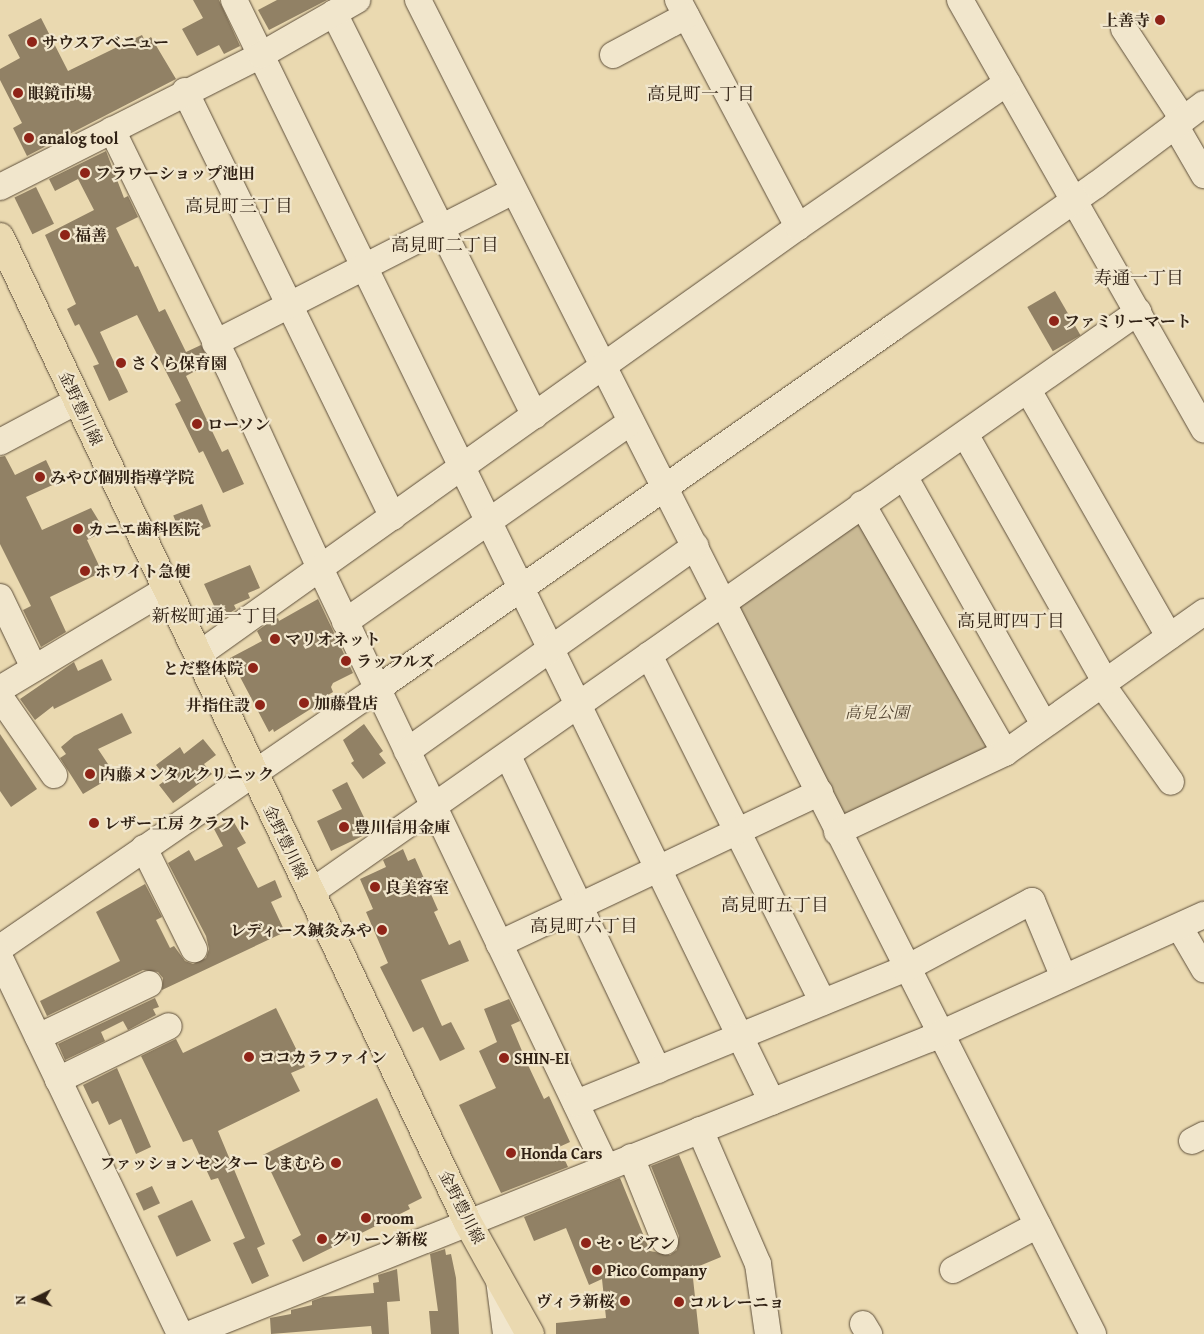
<!DOCTYPE html>
<html>
<head>
<meta charset="utf-8">
<style>
	body { margin:0 }
	#map { position:relative; width:1204px; height:1334px; overflow:hidden; background:#ead9b0; font-family:"Gentium Book Plus","Noto Serif JP",serif }
	div>[style] { position:absolute }
	.green>* { inset:0; background:#caba95 }
	.building>* { inset:0; background:#918165; transform-origin:0 0 }
	.roads { filter:drop-shadow(0 0 1px #5e4f3b) drop-shadow(0 0 1px #5e4f3b) }
	.minor>* { height:26px; margin:-13px; padding:0 13px; transform-origin:13px; border-radius:13px; background:#f1e6cc }
	.major>* { height:28px; margin:-14px; padding:0 14px; transform-origin:14px; border-radius:14px; background:#ead9b0 }
	.dots>* { width:14px; height:14px; translate:-50% -50%; box-sizing:border-box; border:2px solid #f1e6cc; border-radius:50% }
	span { translate:-50% -50%; white-space:nowrap; text-align:center; line-height:1.15; -webkit-text-stroke:4.5px #f1e6cc; paint-order:stroke }
	.poi-label { font-size:16px; color:#302114; font-weight:700 }
	.right { translate:-100% -50%; text-align:right }
	.left { translate:0 -50%; text-align:left }
	.street-label { font-size:16px; color:#302114 }
	.park-label { font-size:16px; color:#564734; font-style:italic }
	.neighbourhood-label { font-size:18px; color:#302114 }
	.north { position:absolute; left:10px; top:1274px; width:50px; height:50px; -webkit-text-stroke:4px #f1e6cc; paint-order:stroke; rotate:266deg; font-size:14px; font-weight:700; line-height:20px; text-align:center; color:#302114 }
	.north::after { content:''; display:block; margin:auto; width:18px; height:22px; background:#302114; clip-path:polygon(50% 0,100% 100%,50% 72%,0 100%) }
</style>
</head>
<body>
<div id="map">
	<div class="green">
		<div style="clip-path:polygon(863px 521px,988px 744px,985px 750px,846px 821px,738px 610px,741px 602px)"></div>
	</div>
	<div class="building">
		<div style="clip-path:polygon(193px 0,219px 0,240px 46px,224px 54px,219px 45px,197px 56px,182px 29px,203px 18px)"></div>
		<div style="clip-path:polygon(277px 0,327px 0,269px 30px,258px 10px)"></div>
		<div style="clip-path:polygon(41px 18px,68px 71px,142px 35px,145px 41px,151px 37px,176px 79px,27px 156px,13px 128px,22px 123px,0 80px,0 69px,20px 58px,8px 35px)"></div>
		<div style="clip-path:polygon(106px 151px,124px 198px,128px 196px,138px 217px,116px 228px,135px 267px,138px 266px,159px 312px,165px 309px,186px 352px,201px 345px,210px 363px,186px 376px,222px 452px,228px 449px,244px 484px,223px 493px,203px 451px,199px 453px,175px 404px,181px 401px,137px 315px,100px 332px,128px 392px,109px 401px,93px 366px,99px 364px,79px 324px,75px 326px,67px 309px,76px 304px,45px 235px,94px 210px,78px 179px,55px 191px,49px 179px)"></div>
		<div style="left:36px;top:187px;width:41px;height:24px;rotate:64deg"></div>
		<div style="left:1055px;top:291px;width:51px;height:32px;rotate:60deg"></div>
		<div style="clip-path:polygon(5px 456px,15px 475px,46px 460px,57px 483px,26px 497px,42px 530px,91px 508px,105px 531px,87px 540px,102px 572px,50px 597px,66px 632px,41px 647px,23px 610px,31px 606px,0 544px,0 457px)"></div>
		<div style="left:202px;top:504px;width:24px;height:31px;rotate:68deg"></div>
		<div style="clip-path:polygon(250px 565px,260px 588px,248px 593px,250px 598px,234px 605px,236px 609px,220px 619px,204px 584px)"></div>
		<div style="clip-path:polygon(318px 599px,353px 673px,333px 683px,331px 687px,333px 692px,316px 702px,317px 705px,274px 732px,273px 729px,269px 732px,230px 658px,262px 641px,257px 631px,271px 621px,278px 618px,279px 621px)"></div>
		<div style="clip-path:polygon(102px 659px,112px 680px,54px 709px,53px 706px,35px 720px,20px 699px,74px 662px,78px 671px)"></div>
		<div style="clip-path:polygon(122px 713px,132px 733px,98px 749px,110px 767px,110px 778px,83px 794px,60px 758px,66px 754px,61px 747px,74px 736px)"></div>
		<div style="clip-path:polygon(364px 724px,383px 751px,379px 754px,386px 763px,363px 779px,351px 763px,354px 761px,343px 740px)"></div>
		<div style="clip-path:polygon(0 734px,37px 789px,11px 807px,0 791px)"></div>
		<div style="clip-path:polygon(203px 739px,216px 755px,204px 764px,212px 774px,173px 803px,159px 785px,167px 779px,156px 765px,180px 747px,184px 754px)"></div>
		<div style="clip-path:polygon(347px 782px,371px 832px,331px 851px,317px 821px,342px 809px,332px 790px)"></div>
		<div style="clip-path:polygon(232px 819px,246px 843px,237px 848px,258px 888px,275px 880px,282px 897px,271px 902px,285px 932px,162px 990px,163px 978px,158px 972px,143px 970px,47px 1016px,40px 1001px,120px 961px,96px 912px,145px 884px,162px 917px,156px 920px,170px 948px,174px 946px,185px 961px,193px 964px,206px 958px,209px 949px,206px 936px,168px 863px,189px 850px,195px 861px,223px 846px,214px 829px)"></div>
		<div style="clip-path:polygon(403px 849px,408px 861px,415px 858px,438px 910px,434px 912px,449px 945px,460px 940px,469px 961px,421px 980px,442px 1026px,451px 1022px,465px 1049px,440px 1061px,423px 1027px,413px 1032px,380px 967px,388px 963px,366px 912px,373px 909px,360px 879px,386px 867px,383px 860px)"></div>
		<div style="clip-path:polygon(155px 998px,159px 1007px,153px 1009px,156px 1015px,128px 1030px,123px 1021px,101px 1032px,105px 1041px,65px 1060px,58px 1044px)"></div>
		<div style="clip-path:polygon(509px 999px,520px 1021px,511px 1025px,528px 1065px,544px 1099px,549px 1096px,570px 1142px,559px 1147px,568px 1167px,501px 1193px,459px 1105px,496px 1088px,479px 1051px,497px 1042px,484px 1009px)"></div>
		<div style="clip-path:polygon(276px 1008px,305px 1067px,291px 1073px,300px 1091px,218px 1131px,265px 1244px,257px 1248px,269px 1276px,252px 1284px,233px 1243px,245px 1238px,218px 1178px,211px 1180px,192px 1139px,183px 1142px,141px 1056px,176px 1039px,183px 1053px)"></div>
		<div style="clip-path:polygon(117px 1068px,151px 1147px,136px 1154px,121px 1119px,109px 1125px,98px 1101px,92px 1104px,83px 1085px)"></div>
		<div style="clip-path:polygon(377px 1098px,422px 1198px,408px 1205px,410px 1209px,303px 1262px,292px 1240px,301px 1235px,263px 1155px)"></div>
		<div style="clip-path:polygon(679px 1155px,721px 1257px,692px 1269px,699px 1334px,556px 1334px,556px 1323px,606px 1318px,602px 1279px,589px 1285px,566px 1228px,534px 1241px,524px 1217px,620px 1178px,650px 1251px,670px 1255px,677px 1250px,679px 1236px,651px 1166px)"></div>
		<div style="left:152px;top:1186px;width:19px;height:18px;rotate:65deg"></div>
		<div style="left:192px;top:1200px;width:45px;height:38px;rotate:65deg"></div>
		<div style="clip-path:polygon(445px 1249px,446px 1255px,451px 1254px,456px 1278px,459px 1334px,431px 1334px,429px 1311px,438px 1311px,430px 1254px)"></div>
		<div style="clip-path:polygon(397px 1269px,400px 1301px,387px 1302px,389px 1334px,372px 1334px,371px 1326px,271px 1334px,270px 1318px,291px 1314px,291px 1310px,312px 1305px,312px 1301px,323px 1297px,374px 1293px,373px 1283px,379px 1282px,378px 1275px)"></div>
	</div>
	<div class="roads">
		<div class="minor">
			<div style="left:234px;top:0;width:1226px;rotate:63.98deg"></div>
			<div style="left:418px;top:0;width:1495px;rotate:63.16deg"></div>
			<div style="left:678px;top:0;width:257px;rotate:62.1deg"></div>
			<div style="left:960px;top:0;width:494px;rotate:60.4deg"></div>
			<div style="left:334px;top:13px;width:450px;rotate:63.5deg"></div>
			<div style="left:1124px;top:29px;width:108px;rotate:56.8deg"></div>
			<div style="left:613px;top:55px;width:83px;rotate:-28.1deg"></div>
			<div style="left:185px;top:91px;width:474px;rotate:64deg"></div>
			<div style="left:1175px;top:125px;width:58px;rotate:59.9deg"></div>
			<div style="left:112px;top:130px;width:264px;rotate:63.9deg"></div>
			<div style="left:228px;top:367px;width:221px;rotate:65.4deg"></div>
			<div style="left:320px;top:568px;width:664px;rotate:64.48deg"></div>
			<div style="left:0;top:187px;width:292px;rotate:-26.8deg"></div>
			<div style="left:261px;top:55px;width:111px;rotate:-29.8deg"></div>
			<div style="left:215px;top:343px;width:335px;rotate:-27deg"></div>
			<div style="left:1028px;top:390px;width:284px;rotate:60.2deg"></div>
			<div style="left:965px;top:434px;width:284px;rotate:60.5deg"></div>
			<div style="left:0;top:442px;width:87px;rotate:-28deg"></div>
			<div style="left:904px;top:476px;width:283px;rotate:60.6deg"></div>
			<div style="left:862px;top:504px;width:287px;rotate:60.1deg"></div>
			<div style="left:0;top:597px;width:79px;rotate:64.4deg"></div>
			<div style="left:345px;top:622px;width:349px;rotate:-35deg"></div>
			<div style="left:198px;top:655px;width:737px;rotate:-35.5deg"></div>
			<div style="left:798px;top:227px;width:254px;rotate:-34.6deg"></div>
			<div style="left:649px;top:655px;width:388px;rotate:63.4deg"></div>
			<div style="left:1101px;top:683px;width:121px;rotate:54.7deg"></div>
			<div style="left:0;top:689px;width:195px;rotate:-30.9deg"></div>
			<div style="left:0;top:697px;width:95px;rotate:55.3deg"></div>
			<div style="left:407px;top:751px;width:354px;rotate:-35.4deg"></div>
			<div style="left:508px;top:756px;width:348px;rotate:64.5deg"></div>
			<div style="left:837px;top:832px;width:186px;rotate:-25.2deg"></div>
			<div style="left:1005px;top:753px;width:244px;rotate:-35.3deg"></div>
			<div style="left:144px;top:848px;width:113px;rotate:63.7deg"></div>
			<div style="left:310px;top:893px;width:1012px;rotate:-35.06deg"></div>
			<div style="left:1180px;top:928px;width:48px;rotate:59.7deg"></div>
			<div style="left:499px;top:944px;width:355px;rotate:-25.3deg"></div>
			<div style="left:0;top:948px;width:457px;rotate:-34.5deg"></div>
			<div style="left:377px;top:689px;width:631px;rotate:-35deg"></div>
			<div style="left:894px;top:327px;width:247px;rotate:-35.1deg"></div>
			<div style="left:1096px;top:185px;width:135px;rotate:-36.9deg"></div>
			<div style="left:0;top:958px;width:417px;rotate:64.4deg"></div>
			<div style="left:38px;top:1037px;width:123px;rotate:-25.5deg"></div>
			<div style="left:58px;top:1080px;width:123px;rotate:-25.9deg"></div>
			<div style="left:576px;top:1103px;width:355px;rotate:-22.2deg"></div>
			<div style="left:905px;top:969px;width:144px;rotate:-28.2deg"></div>
			<div style="left:1032px;top:901px;width:83px;rotate:67.4deg"></div>
			<div style="left:700px;top:1130px;width:146px;rotate:66.6deg"></div>
			<div style="left:758px;top:1264px;width:71px;rotate:81.9deg"></div>
			<div style="left:1192px;top:1141px;width:13px;rotate:-27deg"></div>
			<div style="left:631px;top:1157px;width:91px;rotate:68deg"></div>
			<div style="left:953px;top:1270px;width:96px;rotate:-27.9deg"></div>
			<div style="left:499px;top:1280px;width:54px;rotate:82.6deg"></div>
			<div style="left:863px;top:1324px;width:12px;rotate:59deg"></div>
			<div style="left:190px;top:1334px;width:796px;rotate:-21.76deg"></div>
			<div style="left:929px;top:1039px;width:302px;rotate:-24.3deg"></div>
		</div>
		<div class="major">
			<div style="left:0;top:237px;width:1091px;rotate:64.61deg"></div>
			<div style="left:468px;top:1223px;width:127px;rotate:60.8deg"></div>
		</div>
	</div>
	<div class="dots">
		<div style="left:1160px;top:20px;background:#8f2418"></div>
		<div style="left:32px;top:42px;background:#8f2418"></div>
		<div style="left:18px;top:93px;background:#8f2418"></div>
		<div style="left:29px;top:138px;background:#8f2418"></div>
		<div style="left:85px;top:173px;background:#8f2418"></div>
		<div style="left:65px;top:235px;background:#8f2418"></div>
		<div style="left:1054px;top:321px;background:#8f2418"></div>
		<div style="left:121px;top:363px;background:#8f2418"></div>
		<div style="left:197px;top:424px;background:#8f2418"></div>
		<div style="left:40px;top:477px;background:#8f2418"></div>
		<div style="left:78px;top:529px;background:#8f2418"></div>
		<div style="left:85px;top:571px;background:#8f2418"></div>
		<div style="left:275px;top:639px;background:#8f2418"></div>
		<div style="left:346px;top:661px;background:#8f2418"></div>
		<div style="left:253px;top:668px;background:#8f2418"></div>
		<div style="left:304px;top:703px;background:#8f2418"></div>
		<div style="left:260px;top:705px;background:#8f2418"></div>
		<div style="left:90px;top:774px;background:#8f2418"></div>
		<div style="left:94px;top:823px;background:#8f2418"></div>
		<div style="left:344px;top:827px;background:#8f2418"></div>
		<div style="left:375px;top:887px;background:#8f2418"></div>
		<div style="left:382px;top:930px;background:#8f2418"></div>
		<div style="left:249px;top:1057px;background:#8f2418"></div>
		<div style="left:504px;top:1058px;background:#8f2418"></div>
		<div style="left:511px;top:1153px;background:#8f2418"></div>
		<div style="left:336px;top:1163px;background:#8f2418"></div>
		<div style="left:366px;top:1218px;background:#8f2418"></div>
		<div style="left:322px;top:1239px;background:#8f2418"></div>
		<div style="left:586px;top:1243px;background:#8f2418"></div>
		<div style="left:597px;top:1270px;background:#8f2418"></div>
		<div style="left:625px;top:1301px;background:#8f2418"></div>
		<div style="left:679px;top:1302px;background:#8f2418"></div>
	</div>
	<div class="poi-label">
		<span class="right" style="left:1150px;top:20px">上善寺</span>
		<span class="left" style="left:42px;top:42px">サウスアベニュー</span>
		<span class="left" style="left:28px;top:93px">眼鏡市場</span>
		<span class="left" style="left:39px;top:138px">analog tool</span>
		<span class="left" style="left:95px;top:173px">フラワーショップ池田</span>
		<span class="left" style="left:75px;top:235px">福善</span>
		<span class="left" style="left:1064px;top:321px">ファミリーマート</span>
		<span class="left" style="left:131px;top:363px">さくら保育園</span>
		<span class="left" style="left:207px;top:424px">ローソン</span>
		<span class="left" style="left:50px;top:477px">みやび個別指導学院</span>
		<span class="left" style="left:88px;top:529px">カニエ歯科医院</span>
		<span class="left" style="left:95px;top:571px">ホワイト急便</span>
		<span class="left" style="left:285px;top:639px">マリオネット</span>
		<span class="left" style="left:356px;top:661px">ラッフルズ</span>
		<span class="right" style="left:243px;top:668px">とだ整体院</span>
		<span class="left" style="left:314px;top:703px">加藤畳店</span>
		<span class="right" style="left:250px;top:705px">井指住設</span>
		<span class="left" style="left:100px;top:774px">内藤メンタルクリニック</span>
		<span class="left" style="left:104px;top:823px">レザー工房 クラフト</span>
		<span class="left" style="left:354px;top:827px">豊川信用金庫</span>
		<span class="left" style="left:385px;top:887px">良美容室</span>
		<span class="right" style="left:372px;top:930px">レディース鍼灸みや</span>
		<span class="left" style="left:259px;top:1057px">ココカラファイン</span>
		<span class="left" style="left:514px;top:1058px">SHIN-EI</span>
		<span class="left" style="left:521px;top:1153px">Honda Cars</span>
		<span class="right" style="left:326px;top:1163px">ファッションセンター しまむら</span>
		<span class="left" style="left:376px;top:1218px">room</span>
		<span class="left" style="left:332px;top:1239px">グリーン新桜</span>
		<span class="left" style="left:596px;top:1243px">セ・ビアン</span>
		<span class="left" style="left:607px;top:1270px">Pico Company</span>
		<span class="right" style="left:615px;top:1301px">ヴィラ新桜</span>
		<span class="left" style="left:689px;top:1302px">コルレーニョ</span>
	</div>
	<div class="street-label">
		<span style="left:81px;top:408px;rotate:65deg">金野豊川線</span>
		<span style="left:286px;top:842px;rotate:64deg">金野豊川線</span>
		<span style="left:462px;top:1207px;rotate:63deg">金野豊川線</span>
	</div>
	<div class="park-label">
		<span style="left:877px;top:712px">高見公園</span>
	</div>
	<div class="neighbourhood-label">
		<span style="left:701px;top:94px">高見町一丁目</span>
		<span style="left:239px;top:206px">高見町三丁目</span>
		<span style="left:445px;top:245px">高見町二丁目</span>
		<span style="left:1139px;top:278px">寿通一丁目</span>
		<span style="left:215px;top:616px">新桜町通一丁目</span>
		<span style="left:1011px;top:621px">高見町四丁目</span>
		<span style="left:775px;top:905px">高見町五丁目</span>
		<span style="left:584px;top:926px">高見町六丁目</span>
	</div>
	<div class="north">N</div>
</div>
</body>
</html>
